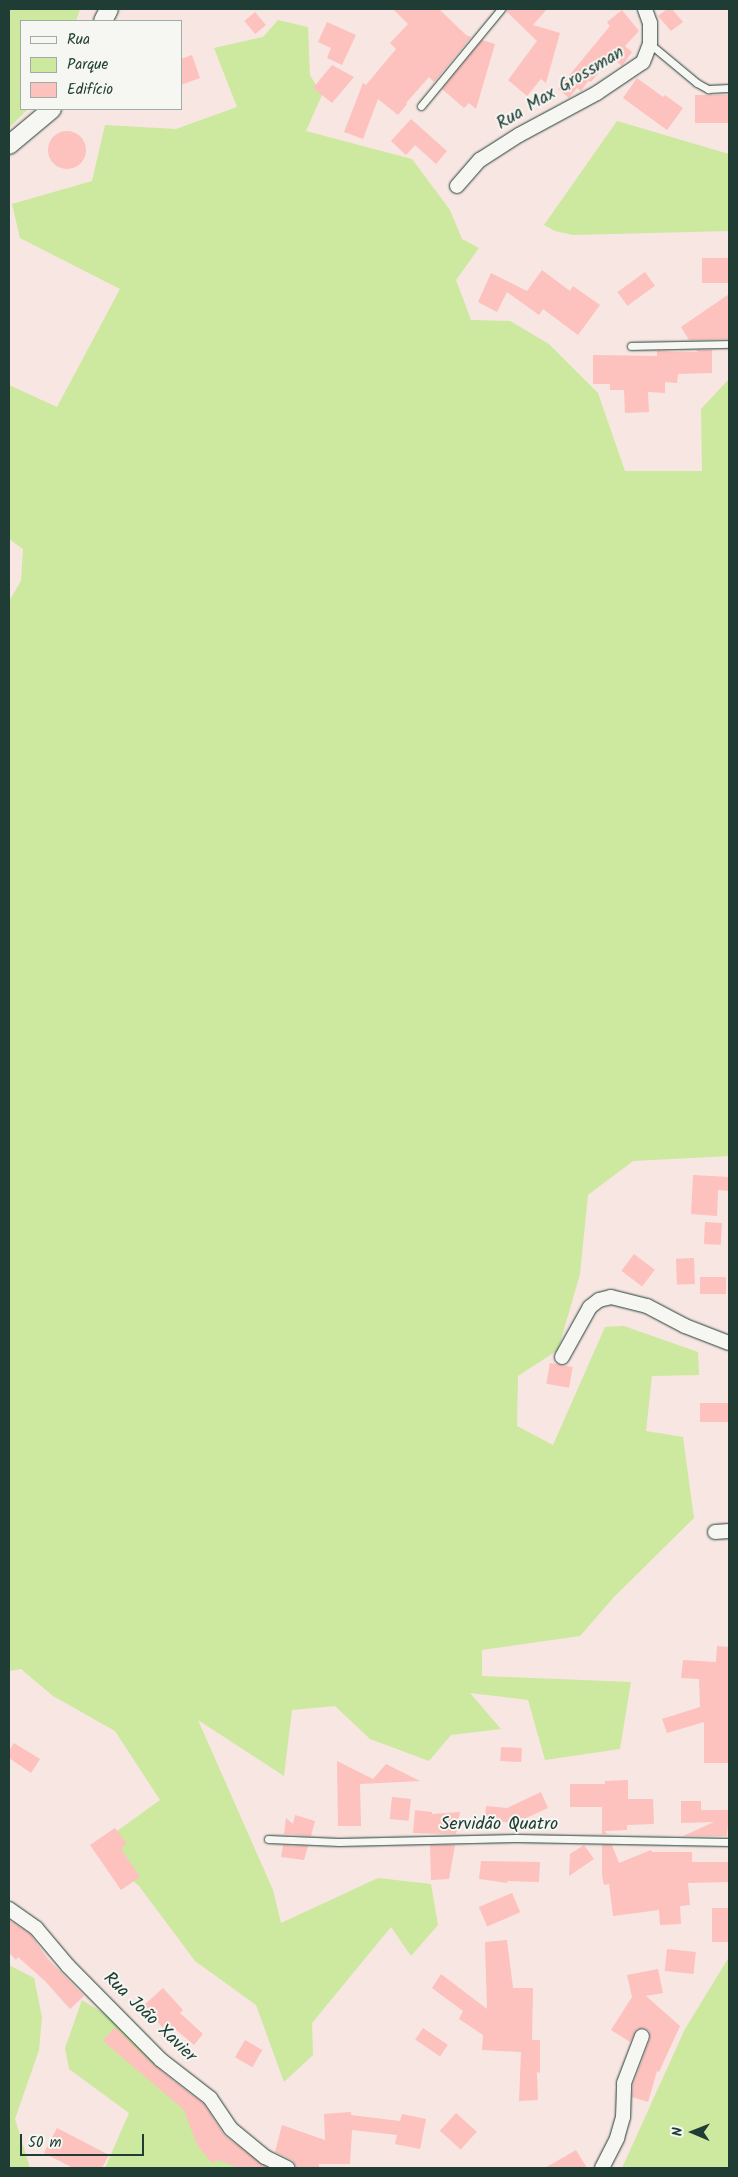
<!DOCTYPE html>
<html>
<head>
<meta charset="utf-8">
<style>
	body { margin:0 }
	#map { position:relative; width:738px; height:2177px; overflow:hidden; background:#f8e6e2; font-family:Kalam,sans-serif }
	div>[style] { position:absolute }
	.green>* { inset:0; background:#cde89f }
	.building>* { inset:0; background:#fdc1be; transform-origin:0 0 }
	.round { border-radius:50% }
	.roads { filter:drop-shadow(0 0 1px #1f3d34) drop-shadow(0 0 1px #1f3d34) }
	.service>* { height:7px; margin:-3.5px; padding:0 3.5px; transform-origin:3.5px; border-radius:3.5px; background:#f6f6f2 }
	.minor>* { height:14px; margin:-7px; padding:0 7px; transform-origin:7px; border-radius:7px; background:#f6f6f2 }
	.tertiary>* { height:18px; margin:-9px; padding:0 9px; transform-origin:9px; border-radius:9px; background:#f6f6f2 }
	span { translate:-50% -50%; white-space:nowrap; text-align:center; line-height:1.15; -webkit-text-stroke:4px #f6f6f2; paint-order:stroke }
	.street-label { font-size:18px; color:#1f3d34 }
	.frame { position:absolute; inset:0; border:10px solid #1f3d34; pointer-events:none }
	.legend { position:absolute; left:20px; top:20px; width:162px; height:90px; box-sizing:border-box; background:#f6f6f2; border:1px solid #a0aca6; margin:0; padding:6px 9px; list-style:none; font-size:15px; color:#1f3d34 }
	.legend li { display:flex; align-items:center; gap:10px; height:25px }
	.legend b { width:25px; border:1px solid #a0aca6 }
	.north { position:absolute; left:668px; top:2107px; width:50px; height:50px; -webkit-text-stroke:4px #f6f6f2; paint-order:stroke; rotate:271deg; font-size:14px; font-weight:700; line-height:20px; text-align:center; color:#1f3d34 }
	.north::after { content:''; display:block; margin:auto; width:18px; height:22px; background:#1f3d34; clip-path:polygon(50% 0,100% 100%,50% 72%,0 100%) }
	.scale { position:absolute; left:20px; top:2134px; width:124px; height:22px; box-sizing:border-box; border:2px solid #1f3d34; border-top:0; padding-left:6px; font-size:15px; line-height:18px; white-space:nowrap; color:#1f3d34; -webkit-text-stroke:4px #f6f6f2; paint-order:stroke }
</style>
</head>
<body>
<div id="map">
	<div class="green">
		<div style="clip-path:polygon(9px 9px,80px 9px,76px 21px,21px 21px,21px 109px,28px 109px,9px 128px)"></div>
		<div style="clip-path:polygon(278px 20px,308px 27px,310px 75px,322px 95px,306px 131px,412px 159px,450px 210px,462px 239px,479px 248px,456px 280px,471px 320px,510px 321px,549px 344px,598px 393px,625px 471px,702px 471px,701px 409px,729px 379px,729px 1156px,633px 1161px,588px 1195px,580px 1274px,558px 1350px,518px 1376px,517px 1426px,553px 1445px,605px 1327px,624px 1326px,698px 1352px,699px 1375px,652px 1376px,646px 1431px,683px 1437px,694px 1518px,614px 1597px,580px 1636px,482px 1650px,482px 1676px,631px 1682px,620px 1749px,545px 1760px,528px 1700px,470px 1693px,501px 1729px,451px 1735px,429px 1761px,370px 1739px,335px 1706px,292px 1710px,284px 1776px,198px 1720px,273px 1890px,281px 1923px,378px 1878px,431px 1884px,438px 1925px,411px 1956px,391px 1927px,312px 2023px,313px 2055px,284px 2082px,256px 2005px,195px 1961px,139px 1886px,95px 1847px,160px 1800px,115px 1731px,53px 1696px,21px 1669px,9px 1671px,9px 601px,21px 581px,23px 549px,9px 539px,9px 385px,57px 407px,120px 289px,20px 238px,12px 204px,92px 181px,105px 125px,176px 129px,237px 107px,214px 48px,263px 37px)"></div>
		<div style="clip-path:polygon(617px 121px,729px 154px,729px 231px,573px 235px,555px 231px,544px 225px)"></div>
		<div style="clip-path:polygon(729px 1957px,729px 2168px,622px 2168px,685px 2029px)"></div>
		<div style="clip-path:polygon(9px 1965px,34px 1978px,42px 2017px,39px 2050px,15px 2119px,30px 2168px,9px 2168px)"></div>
		<div style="clip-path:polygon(82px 2000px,121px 2024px,159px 2068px,195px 2120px,261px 2168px,105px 2168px,129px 2113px,69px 2069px,65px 2048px)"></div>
	</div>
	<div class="building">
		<div style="clip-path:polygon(393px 9px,439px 9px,466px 35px,471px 37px,434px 82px,429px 77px,406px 103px,407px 104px,398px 115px,378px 99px,363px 139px,344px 132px,363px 83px,366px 85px,396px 49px,390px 43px,408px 24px)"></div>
		<div style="clip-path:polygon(506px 9px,547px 9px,533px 25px,560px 33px,546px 83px,541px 79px,527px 96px,508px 80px,537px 41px,506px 11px)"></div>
		<div style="clip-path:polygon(667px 9px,672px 9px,683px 22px,671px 31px,658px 16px)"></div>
		<div style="clip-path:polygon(622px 10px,639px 31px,625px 46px,632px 52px,622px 66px,611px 57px,591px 82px,588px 81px,581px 91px,577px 88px,569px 98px,558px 89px,610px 26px,607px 22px)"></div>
		<div style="left:255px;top:12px;width:17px;height:14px;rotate:50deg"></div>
		<div style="clip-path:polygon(327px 22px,356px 35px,342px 65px,327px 58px,331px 48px,318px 42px)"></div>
		<div style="clip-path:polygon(482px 40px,495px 44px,476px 109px,469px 103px,464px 108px,442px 89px)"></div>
		<div style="clip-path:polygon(192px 55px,200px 78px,181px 85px,181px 59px)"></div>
		<div style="clip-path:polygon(332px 65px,354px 77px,332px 103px,313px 88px)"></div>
		<div style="clip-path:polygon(637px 78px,663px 97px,665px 95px,683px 108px,667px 130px,623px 98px)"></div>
		<div style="left:729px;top:95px;width:28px;height:34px;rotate:90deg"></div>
		<div style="clip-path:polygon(411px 119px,447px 151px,436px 164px,415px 145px,406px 155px,391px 141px)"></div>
		<div class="round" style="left:48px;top:131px;width:38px;height:38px"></div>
		<div style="left:702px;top:258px;width:27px;height:25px"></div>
		<div style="clip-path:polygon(542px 270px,570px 291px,573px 286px,600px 305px,578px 335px,543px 309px,539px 315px,507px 292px,497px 312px,478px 302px,491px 273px,527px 291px)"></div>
		<div style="left:645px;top:272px;width:17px;height:34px;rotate:54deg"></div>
		<div style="clip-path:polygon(729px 294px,729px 339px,689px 340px,681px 327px)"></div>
		<div style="clip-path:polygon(696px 350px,712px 350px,712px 373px,678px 374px,677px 383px,665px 382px,665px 393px,648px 392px,649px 412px,625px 413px,624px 390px,610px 390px,610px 384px,593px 384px,593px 355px,657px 356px,657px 351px,698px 352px)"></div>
		<div style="clip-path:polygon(693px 1175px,729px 1177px,729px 1191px,718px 1190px,717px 1216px,691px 1214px)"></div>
		<div style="left:705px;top:1222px;width:17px;height:22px;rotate:3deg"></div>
		<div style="left:634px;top:1254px;width:26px;height:21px;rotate:37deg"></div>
		<div style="left:694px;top:1258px;width:26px;height:18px;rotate:88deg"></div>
		<div style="left:700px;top:1277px;width:26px;height:17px"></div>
		<div style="left:550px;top:1363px;width:23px;height:21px;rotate:10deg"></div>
		<div style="left:700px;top:1403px;width:29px;height:19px"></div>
		<div style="clip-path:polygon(717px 1646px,729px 1647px,729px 1763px,704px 1763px,704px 1722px,667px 1733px,662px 1719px,700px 1707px,699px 1679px,681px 1678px,683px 1660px,716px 1662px)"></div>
		<div style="clip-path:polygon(14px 1743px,40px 1759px,31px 1773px,9px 1758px,9px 1751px)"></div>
		<div style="left:501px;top:1747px;width:21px;height:14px;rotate:3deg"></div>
		<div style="clip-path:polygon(337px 1761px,373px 1779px,386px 1764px,420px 1781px,360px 1784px,361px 1826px,338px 1826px)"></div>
		<div style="clip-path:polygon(628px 1780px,628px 1799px,653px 1799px,654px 1824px,627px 1825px,627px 1830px,605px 1831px,607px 1834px,602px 1834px,602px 1807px,570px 1807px,570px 1784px,605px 1784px,605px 1781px)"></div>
		<div style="clip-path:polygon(541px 1792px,548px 1808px,515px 1823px,485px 1820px,486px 1806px,507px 1808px)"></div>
		<div style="left:392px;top:1797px;width:19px;height:22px;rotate:6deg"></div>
		<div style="clip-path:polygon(681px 1801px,701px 1801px,701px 1810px,729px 1810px,727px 1836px,683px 1836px,714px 1822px,681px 1823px)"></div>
		<div style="clip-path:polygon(415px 1810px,432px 1812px,432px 1814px,460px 1812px,456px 1834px,413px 1833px)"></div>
		<div style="clip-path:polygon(295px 1815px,315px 1821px,311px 1836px,284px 1834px,286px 1818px,293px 1824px)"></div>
		<div style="clip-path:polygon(115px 1828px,126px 1843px,121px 1849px,140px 1877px,121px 1890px,90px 1845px)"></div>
		<div style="clip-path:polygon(283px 1845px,308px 1846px,304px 1860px,281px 1857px)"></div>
		<div style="clip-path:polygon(430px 1845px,455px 1845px,449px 1879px,431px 1880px)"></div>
		<div style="clip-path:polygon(584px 1845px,594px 1859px,569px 1876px,570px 1854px)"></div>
		<div style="clip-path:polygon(602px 1845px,612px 1845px,619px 1863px,651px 1850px,652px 1852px,692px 1852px,692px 1862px,729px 1862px,729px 1882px,688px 1883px,690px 1905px,680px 1906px,681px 1924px,660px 1925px,659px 1910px,613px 1916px,609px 1884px,604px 1885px,602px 1875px)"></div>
		<div style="clip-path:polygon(481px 1861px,540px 1862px,539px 1882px,507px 1881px,508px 1883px,479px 1879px)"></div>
		<div style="left:512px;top:1893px;width:21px;height:36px;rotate:67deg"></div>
		<div style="left:712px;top:1908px;width:17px;height:34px"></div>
		<div style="clip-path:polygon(9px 1920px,30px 1934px,48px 1959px,84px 1996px,70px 2009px,45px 1981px,18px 1957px,16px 1960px,9px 1953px)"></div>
		<div style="clip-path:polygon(507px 1940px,513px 1988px,533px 1988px,532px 2040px,540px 2040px,540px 2073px,537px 2072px,538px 2100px,519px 2101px,521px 2052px,482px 2050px,483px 2035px,459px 2019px,463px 2011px,432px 1988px,441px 1974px,487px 2009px,485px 1942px)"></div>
		<div style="left:667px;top:1949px;width:29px;height:22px;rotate:6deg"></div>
		<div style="clip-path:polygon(658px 1969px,663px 1993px,646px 1996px,680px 2026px,659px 2072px,657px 2071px,648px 2102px,632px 2097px,633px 2085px,650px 2039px,649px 2031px,645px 2028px,637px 2029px,630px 2042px,611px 2030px,632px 1997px,627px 1975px)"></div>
		<div style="clip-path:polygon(163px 1988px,183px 2010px,180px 2013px,203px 2034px,194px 2045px,168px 2023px,163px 2028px,143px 2006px)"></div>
		<div style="clip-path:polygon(115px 2027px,156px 2067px,204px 2104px,225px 2136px,268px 2168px,239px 2168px,218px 2160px,213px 2164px,197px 2145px,184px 2110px,103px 2041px)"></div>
		<div style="left:423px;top:2028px;width:30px;height:14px;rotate:34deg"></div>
		<div style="left:245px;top:2040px;width:20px;height:20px;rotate:30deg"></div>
		<div style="clip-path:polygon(351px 2112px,351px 2115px,400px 2121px,402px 2114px,426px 2119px,420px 2149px,395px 2144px,397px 2135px,352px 2130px,350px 2164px,319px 2164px,319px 2168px,297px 2168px,292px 2160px,275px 2152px,282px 2125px,325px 2140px,324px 2114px)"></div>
		<div style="left:456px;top:2113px;width:28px;height:24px;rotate:42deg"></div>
		<div style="clip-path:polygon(57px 2128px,109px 2155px,102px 2168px,73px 2168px,44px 2153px)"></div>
		<div style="clip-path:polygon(576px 2150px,587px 2168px,545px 2168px)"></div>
	</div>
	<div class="roads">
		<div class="service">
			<div style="left:650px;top:44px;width:61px;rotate:39.7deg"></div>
			<div style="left:697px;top:83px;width:13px;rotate:29deg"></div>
			<div style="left:708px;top:89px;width:21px;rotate:-3deg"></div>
			<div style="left:421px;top:106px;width:126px;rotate:-50.5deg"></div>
			<div style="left:631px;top:346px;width:98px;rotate:-1.2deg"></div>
			<div style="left:268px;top:1839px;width:71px;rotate:2.4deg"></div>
			<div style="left:339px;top:1842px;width:177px;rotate:-1.3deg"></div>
			<div style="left:516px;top:1838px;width:213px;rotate:1.1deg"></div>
		</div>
		<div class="minor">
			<div style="left:457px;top:186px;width:35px;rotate:-49deg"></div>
			<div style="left:480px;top:160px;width:46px;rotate:-32.7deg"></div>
			<div style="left:519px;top:135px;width:89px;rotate:-28.3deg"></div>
			<div style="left:597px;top:93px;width:55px;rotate:-34deg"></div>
			<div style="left:643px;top:62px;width:19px;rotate:-69deg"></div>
			<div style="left:650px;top:44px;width:21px;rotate:-90deg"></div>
			<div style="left:650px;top:23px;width:15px;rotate:-110deg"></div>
			<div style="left:562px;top:1357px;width:57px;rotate:-60.8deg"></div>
			<div style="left:590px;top:1307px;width:11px;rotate:-38deg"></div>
			<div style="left:599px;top:1300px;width:12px;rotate:-14deg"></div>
			<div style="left:611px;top:1297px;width:37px;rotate:14deg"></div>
			<div style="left:647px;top:1306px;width:43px;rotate:27.8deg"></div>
			<div style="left:685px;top:1326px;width:47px;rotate:21.1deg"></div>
			<div style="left:715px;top:1532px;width:14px;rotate:-4deg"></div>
			<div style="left:9px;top:1909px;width:33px;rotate:35deg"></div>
			<div style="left:36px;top:1928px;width:50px;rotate:49.9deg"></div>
			<div style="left:68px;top:1966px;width:132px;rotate:45.3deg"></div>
			<div style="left:161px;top:2060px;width:62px;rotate:37.8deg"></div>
			<div style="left:210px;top:2098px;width:37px;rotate:56deg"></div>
			<div style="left:231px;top:2129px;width:44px;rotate:39.5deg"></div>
			<div style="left:265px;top:2157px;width:25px;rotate:26deg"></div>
			<div style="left:602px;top:2168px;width:34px;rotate:-63deg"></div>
			<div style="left:617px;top:2138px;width:22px;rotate:-74deg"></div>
			<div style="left:623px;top:2117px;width:34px;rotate:-88deg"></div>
			<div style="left:624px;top:2083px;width:50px;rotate:-69deg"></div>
		</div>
		<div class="tertiary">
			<div style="left:103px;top:21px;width:13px;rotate:-63deg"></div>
			<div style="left:9px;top:145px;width:56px;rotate:-39.9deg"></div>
		</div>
	</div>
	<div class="street-label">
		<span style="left:561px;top:89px;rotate:-31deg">Rua Max Grossman</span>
		<span style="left:499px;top:1825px">Servidão Quatro</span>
		<span style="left:149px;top:2018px;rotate:44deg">Rua João Xavier</span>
	</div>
	<div class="frame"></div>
	<ul class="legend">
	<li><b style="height:6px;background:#f6f6f2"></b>Rua</li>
	<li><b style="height:14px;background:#cde89f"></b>Parque</li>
	<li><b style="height:14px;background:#fdc1be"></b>Edifício</li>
	</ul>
	<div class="north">N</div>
	<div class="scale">50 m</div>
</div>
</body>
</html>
